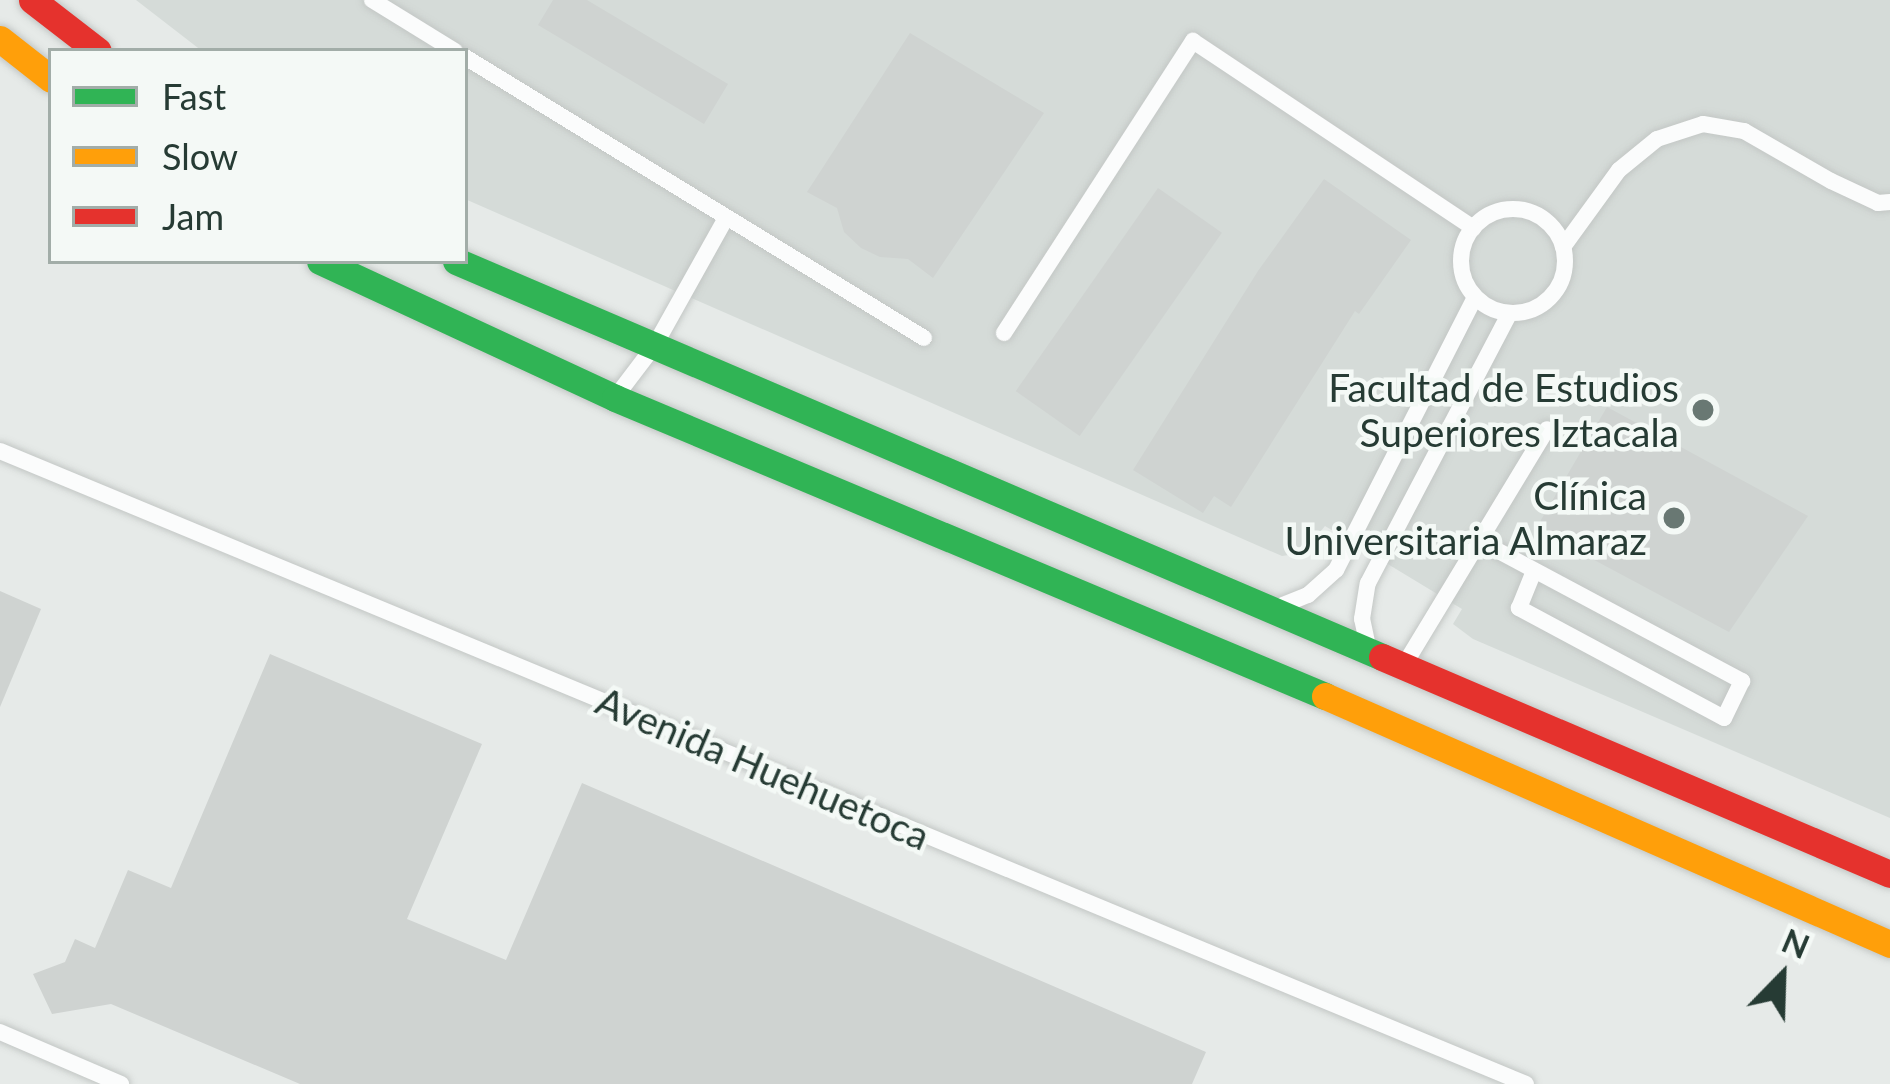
<!DOCTYPE html>
<html>
<head>
<meta charset="utf-8">
<style>
	body { margin:0 }
	#map { position:relative; width:1890px; height:1084px; overflow:hidden; background:#e6eae8; font-family:Lato,sans-serif }
	div>[style] { position:absolute }
	.built>* { inset:0; background:#d5dbd8 }
	.building>* { inset:0; background:#cfd3d1; transform-origin:0 0 }
	.roads { filter:drop-shadow(0 0 3px #c3c7c5) drop-shadow(0 0 3px #c3c7c5) }
	.lane>* { height:16px; margin:-8px; padding:0 8px; transform-origin:8px; border-radius:8px; background:#fbfcfc }
	.lane>.ring { margin:-8px; padding:0; box-sizing:content-box; background:none; border:16px solid #fbfcfc; border-radius:50% }
	.fast>* { height:27px; margin:-13.5px; padding:0 13.5px; transform-origin:13.5px; border-radius:13.5px; background:#30b455 }
	.slow>* { height:27px; margin:-13.5px; padding:0 13.5px; transform-origin:13.5px; border-radius:13.5px; background:#ff9f0a }
	.jam>* { height:27px; margin:-13.5px; padding:0 13.5px; transform-origin:13.5px; border-radius:13.5px; background:#e5322d }
	.dots>* { width:33px; height:33px; translate:-50% -50%; box-sizing:border-box; border:6px solid #f4f9f6; border-radius:50% }
	span { translate:-50% -50%; white-space:nowrap; text-align:center; line-height:1.15; -webkit-text-stroke:9px #f4f9f6; paint-order:stroke }
	.poi-label { font-size:39px; color:#263b34 }
	.right { translate:-100% -50%; text-align:right }
	.street-label { font-size:39px; color:#263b34 }
	.legend { position:absolute; left:48px; top:48px; width:420px; height:216px; box-sizing:border-box; background:#f4f9f6; border:3px solid #a2ada8; margin:0; padding:15px 21px; list-style:none; font-size:36px; color:#263b34 }
	.legend li { display:flex; align-items:center; gap:24px; height:60px }
	.legend b { width:60px; border:3px solid #a2ada8 }
	.north { position:absolute; left:1722px; top:916px; width:120px; height:120px; -webkit-text-stroke:9px #f4f9f6; paint-order:stroke; rotate:23deg; font-size:33px; font-weight:700; line-height:48px; text-align:center; color:#263b34 }
	.north::after { content:''; display:block; margin:auto; width:42px; height:54px; background:#263b34; clip-path:polygon(50% 0,100% 100%,50% 72%,0 100%) }
</style>
</head>
<body>
<div id="map">
	<div class="built">
		<div style="clip-path:polygon(136px 0,1890px 0,1890px 818px,1473px 639px,1453px 624px,1462px 609px,1325px 526px,1303px 553px,1282px 556px,465px 199px,465px 51px,202px 51px)"></div>
	</div>
	<div class="building">
		<div style="clip-path:polygon(553px 0,587px 0,728px 84px,704px 124px,538px 25px)"></div>
		<div style="clip-path:polygon(910px 33px,1044px 113px,933px 278px,908px 259px,880px 257px,861px 248px,844px 232px,837px 208px,807px 192px)"></div>
		<div style="clip-path:polygon(1324px 179px,1411px 240px,1359px 314px,1355px 311px,1231px 507px,1214px 496px,1203px 513px,1133px 470px,1258px 271px)"></div>
		<div style="left:1158px;top:188px;width:78px;height:248px;rotate:35deg"></div>
		<div style="clip-path:polygon(1607px 407px,1808px 516px,1729px 632px,1540px 531px,1541px 520px)"></div>
		<div style="clip-path:polygon(0 591px,41px 609px,0 707px)"></div>
		<div style="clip-path:polygon(270px 654px,482px 744px,407px 919px,506px 960px,582px 783px,1206px 1052px,1192px 1084px,300px 1084px,111px 1004px,52px 1014px,33px 974px,65px 962px,75px 939px,95px 948px,128px 870px,171px 888px)"></div>
	</div>
	<div class="roads">
		<div class="lane">
			<div style="left:372px;top:0;width:97px;rotate:31.6deg"></div>
			<div style="left:465px;top:57px;width:538px;rotate:31.47deg"></div>
			<div class="ring" style="left:1461px;top:209px;width:88px;height:88px"></div>
			<div style="left:1563px;top:247px;width:95px;rotate:-54deg"></div>
			<div style="left:1619px;top:170px;width:49px;rotate:-39.2deg"></div>
			<div style="left:1657px;top:139px;width:48px;rotate:-18.1deg"></div>
			<div style="left:1703px;top:124px;width:42px;rotate:9.7deg"></div>
			<div style="left:1744px;top:131px;width:100px;rotate:29.9deg"></div>
			<div style="left:1831px;top:181px;width:52px;rotate:25.1deg"></div>
			<div style="left:1878px;top:203px;width:12px;rotate:-5deg"></div>
			<div style="left:1004px;top:333px;width:348px;rotate:-57.1deg"></div>
			<div style="left:1193px;top:41px;width:337px;rotate:33.7deg"></div>
			<div style="left:617px;top:395px;width:63px;rotate:-52.8deg"></div>
			<div style="left:655px;top:345px;width:145px;rotate:-60.8deg"></div>
			<div style="left:0;top:451px;width:1652px;rotate:22.53deg"></div>
			<div style="left:1476px;top:539px;width:302px;rotate:28.1deg"></div>
			<div style="left:1742px;top:681px;width:41px;rotate:115.9deg"></div>
			<div style="left:1724px;top:718px;width:233px;rotate:-151.8deg"></div>
			<div style="left:1519px;top:608px;width:40px;rotate:-68deg"></div>
			<div style="left:1283px;top:605px;width:27px;rotate:-22deg"></div>
			<div style="left:1308px;top:595px;width:38px;rotate:-42deg"></div>
			<div style="left:1336px;top:570px;width:306px;rotate:-63deg"></div>
			<div style="left:1367px;top:642px;width:24px;rotate:-102deg"></div>
			<div style="left:1362px;top:619px;width:36px;rotate:-81deg"></div>
			<div style="left:1368px;top:583px;width:304px;rotate:-62.3deg"></div>
			<div style="left:1406px;top:662px;width:272px;rotate:-58.8deg"></div>
			<div style="left:0;top:1032px;width:132px;rotate:23.3deg"></div>
		</div>
		<div class="fast">
			<div style="left:320px;top:261px;width:325px;rotate:24.9deg"></div>
			<div style="left:615px;top:398px;width:770px;rotate:22.77deg"></div>
			<div style="left:456px;top:261px;width:1007px;rotate:23.15deg"></div>
		</div>
		<div class="slow">
			<div style="left:0;top:39px;width:65px;rotate:38.1deg"></div>
			<div style="left:1325px;top:696px;width:617px;rotate:23.7deg"></div>
		</div>
		<div class="jam">
			<div style="left:32px;top:0;width:83px;rotate:37.7deg"></div>
			<div style="left:1382px;top:657px;width:552px;rotate:23.13deg"></div>
		</div>
	</div>
	<div class="dots">
		<div style="left:1703px;top:410px;background:#697873"></div>
		<div style="left:1674px;top:518px;background:#697873"></div>
	</div>
	<div class="poi-label">
		<span class="right" style="left:1679px;top:410px">Facultad de Estudios<br>Superiores Iztacala</span>
		<span class="right" style="left:1647px;top:518px">Clínica<br>Universitaria Almaraz</span>
	</div>
	<div class="street-label">
		<span style="left:763px;top:768px;rotate:23deg">Avenida Huehuetoca</span>
	</div>
	<ul class="legend">
	<li><b style="height:15px;background:#30b455"></b>Fast</li>
	<li><b style="height:15px;background:#ff9f0a"></b>Slow</li>
	<li><b style="height:15px;background:#e5322d"></b>Jam</li>
	</ul>
	<div class="north">N</div>
</div>
</body>
</html>
